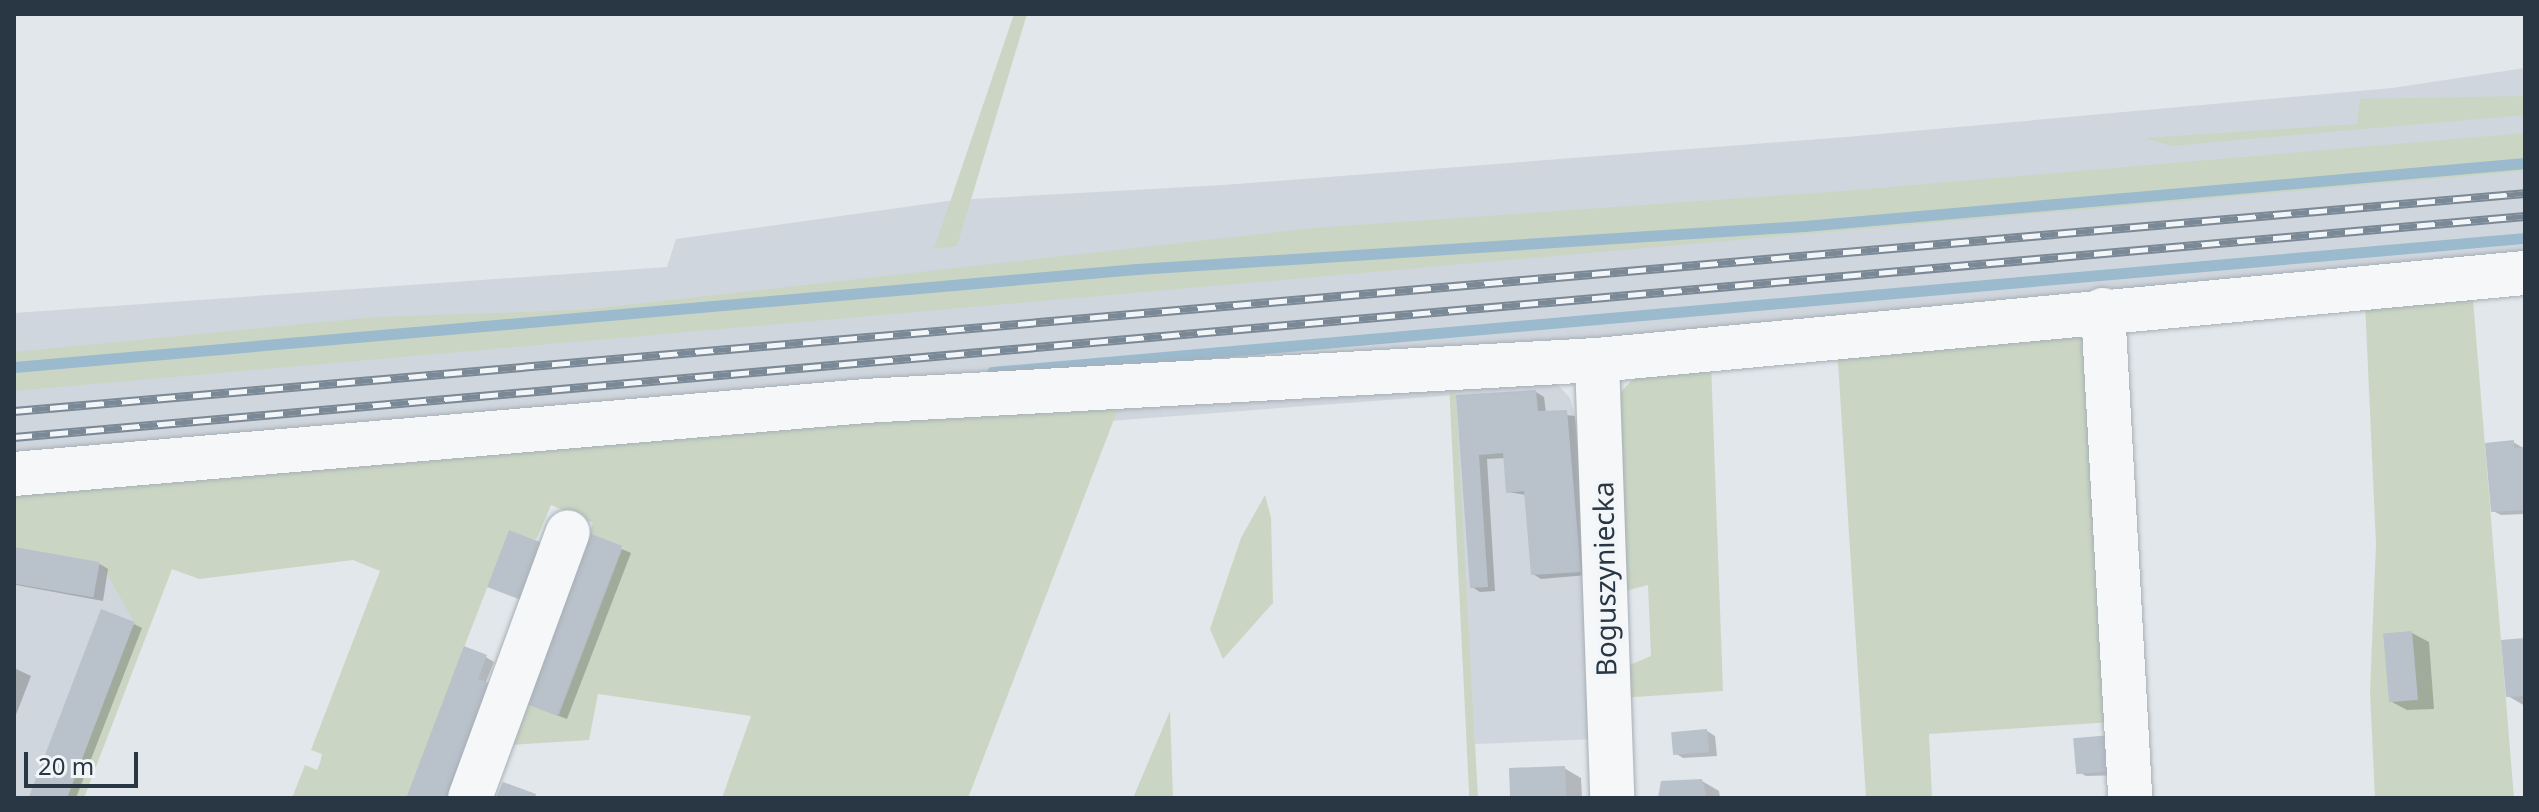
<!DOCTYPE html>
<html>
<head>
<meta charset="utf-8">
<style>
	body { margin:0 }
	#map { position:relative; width:2539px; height:812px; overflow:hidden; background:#e2e7eb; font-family:"Noto Sans",sans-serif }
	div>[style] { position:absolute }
	.built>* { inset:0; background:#d0d6dd }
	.green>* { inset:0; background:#cad6c3 }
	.shadow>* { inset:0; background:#0003 }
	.stream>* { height:11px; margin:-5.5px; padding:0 5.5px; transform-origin:5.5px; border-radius:5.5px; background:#9cbacd }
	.building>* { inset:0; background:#b9c1ca; transform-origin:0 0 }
	.roads { filter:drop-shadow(0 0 2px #a7afb6) drop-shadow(0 0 2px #a7afb6) }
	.minor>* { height:44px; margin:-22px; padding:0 22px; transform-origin:22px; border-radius:22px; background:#f5f7f9 }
	.rail>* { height:9px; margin-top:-4.5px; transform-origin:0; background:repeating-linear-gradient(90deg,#f2f6f8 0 18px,#7b8996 0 36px); box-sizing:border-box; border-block:2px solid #7b8996 }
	span { translate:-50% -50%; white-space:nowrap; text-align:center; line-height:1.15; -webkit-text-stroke:8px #f2f6f8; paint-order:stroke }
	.street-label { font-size:28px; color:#293745 }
	.frame { position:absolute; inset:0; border:16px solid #293745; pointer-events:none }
	.scale { position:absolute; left:24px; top:752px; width:114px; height:36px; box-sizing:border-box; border:4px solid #293745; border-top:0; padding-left:10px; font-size:24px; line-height:28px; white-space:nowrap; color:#293745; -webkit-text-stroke:6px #f2f6f8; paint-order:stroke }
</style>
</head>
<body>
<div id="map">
	<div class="built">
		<div style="clip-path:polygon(2525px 68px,2525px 288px,1557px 384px,1570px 398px,1586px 458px,1595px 739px,1475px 744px,1455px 395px,14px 503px,14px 313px,667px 267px,676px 239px,955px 200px,1223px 185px,1846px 137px,2392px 88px)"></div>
		<div style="clip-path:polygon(14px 547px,100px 562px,135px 622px,67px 798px,14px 798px)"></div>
	</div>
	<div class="green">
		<div style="clip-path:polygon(1014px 14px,1027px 14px,957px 246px,934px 249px)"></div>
		<div style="clip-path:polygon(2525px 96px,2525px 115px,2170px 146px,2145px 138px,2357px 124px,2360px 99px)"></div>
		<div style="clip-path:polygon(2525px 133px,2525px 171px,14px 391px,14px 352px,375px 317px,581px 310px,1314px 228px,1844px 191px)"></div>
		<div style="clip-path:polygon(2473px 300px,2514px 798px,2375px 798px,2370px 692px,2376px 544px,2365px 302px)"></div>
		<div style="clip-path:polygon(2089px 326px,2095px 359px,2113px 722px,1929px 734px,1932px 798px,1866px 798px,1837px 347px,1711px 363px,1723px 691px,1620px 698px,1618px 670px,1651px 656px,1648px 585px,1621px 592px,1614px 587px,1610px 426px,1619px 394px,1635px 377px,1707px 354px)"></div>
		<div style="clip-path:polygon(1449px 383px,1456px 395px,1478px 798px,1469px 798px,1469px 792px)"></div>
		<div style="clip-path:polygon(1123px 396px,968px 798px,722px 798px,751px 716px,598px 694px,589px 740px,509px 745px,525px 703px,559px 715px,623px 547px,589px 533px,593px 523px,551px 505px,536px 540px,509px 531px,406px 798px,292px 798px,305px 765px,317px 770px,320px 763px,322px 754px,311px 750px,380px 571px,353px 560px,199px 579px,172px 569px,84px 798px,67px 798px,134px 622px,100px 562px,14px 548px,14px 483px)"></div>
		<div style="clip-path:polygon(1265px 495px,1271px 518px,1273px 603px,1223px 659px,1210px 629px,1241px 538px)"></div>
		<div style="clip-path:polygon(1170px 711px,1173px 798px,1133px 798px)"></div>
	</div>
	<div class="shadow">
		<div style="clip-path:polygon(1536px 392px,1544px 397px,1546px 413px,1575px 416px,1588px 575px,1541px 579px,1533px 574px,1526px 495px,1508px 492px,1506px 458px,1487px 459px,1495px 591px,1480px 592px,1472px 587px,1458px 397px)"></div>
		<div style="clip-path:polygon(2513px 442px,2525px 449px,2525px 514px,2501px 515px,2493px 511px)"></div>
		<div style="clip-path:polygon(590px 535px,631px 553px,567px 719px,535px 707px)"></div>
		<div style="clip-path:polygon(14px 559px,100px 564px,108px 569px,103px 601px,16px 585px,14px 598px)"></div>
		<div style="clip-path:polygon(134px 624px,142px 628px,76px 798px,30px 798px)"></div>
		<div style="clip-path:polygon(2412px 633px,2429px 642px,2434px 709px,2407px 710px,2390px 701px)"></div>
		<div style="clip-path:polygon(2525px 640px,2525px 706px,2508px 696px)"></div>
		<div style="clip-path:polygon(486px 657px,494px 662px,485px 684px,496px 690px,455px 798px,408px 798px)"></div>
		<div style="clip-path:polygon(14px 668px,31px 676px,14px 720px)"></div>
		<div style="clip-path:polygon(1707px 731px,1715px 736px,1717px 756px,1683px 758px,1675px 753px)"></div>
		<div style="clip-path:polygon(2111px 737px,2121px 775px,2086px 776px,2077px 771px)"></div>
		<div style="clip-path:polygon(1564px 768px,1581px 778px,1582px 798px,1513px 798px)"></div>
		<div style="clip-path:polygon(1702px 781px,1719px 791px,1720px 798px,1663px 798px)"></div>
	</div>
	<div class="stream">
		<div style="left:14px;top:367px;width:1127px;rotate:-4.99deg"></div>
		<div style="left:1137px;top:269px;width:668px;rotate:-3.69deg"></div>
		<div style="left:1804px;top:226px;width:724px;rotate:-4.99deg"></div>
		<div style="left:992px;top:372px;width:1539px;rotate:-5deg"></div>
	</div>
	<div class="building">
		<div style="clip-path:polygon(1536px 390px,1538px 411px,1567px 410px,1581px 572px,1531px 575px,1524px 491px,1506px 493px,1503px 453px,1479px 455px,1488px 587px,1470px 588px,1456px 395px)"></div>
		<div style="clip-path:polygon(2514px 440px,2514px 448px,2525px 447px,2525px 510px,2491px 512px,2485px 443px)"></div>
		<div style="left:509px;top:530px;width:36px;height:61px;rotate:21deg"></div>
		<div style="left:589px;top:533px;width:36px;height:182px;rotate:21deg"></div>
		<div style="left:14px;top:547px;width:87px;height:36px;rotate:10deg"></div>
		<div style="left:101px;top:609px;width:36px;height:203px;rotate:21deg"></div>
		<div style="left:2412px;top:631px;width:69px;height:29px;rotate:85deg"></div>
		<div style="clip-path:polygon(2525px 638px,2525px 696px,2506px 697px,2501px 640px)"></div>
		<div style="clip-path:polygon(464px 646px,487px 655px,478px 679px,489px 683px,445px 798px,406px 798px)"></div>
		<div style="left:1707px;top:729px;width:23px;height:36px;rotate:85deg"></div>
		<div style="left:2111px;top:735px;width:36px;height:38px;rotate:85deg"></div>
		<div style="left:1565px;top:766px;width:32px;height:56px;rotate:88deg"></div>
		<div style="clip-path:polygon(1702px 779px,1707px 798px,1658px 798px,1661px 781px)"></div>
		<div style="clip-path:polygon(503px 782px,536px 794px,535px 798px,496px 798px)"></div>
	</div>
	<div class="roads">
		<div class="minor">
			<div style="left:2103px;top:310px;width:489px;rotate:86.8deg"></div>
			<div style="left:1597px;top:360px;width:438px;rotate:88deg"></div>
			<div style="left:14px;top:474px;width:854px;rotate:-4.9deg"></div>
			<div style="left:865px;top:401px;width:733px;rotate:-3.21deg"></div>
			<div style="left:1597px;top:360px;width:932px;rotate:-5.36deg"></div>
			<div style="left:470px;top:798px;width:283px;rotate:-69.8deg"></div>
		</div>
	</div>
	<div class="rail">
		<div style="left:14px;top:411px;width:2520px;rotate:-4.96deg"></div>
		<div style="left:14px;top:437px;width:2521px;rotate:-5.03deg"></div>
	</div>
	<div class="street-label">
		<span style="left:1604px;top:579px;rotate:-91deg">Boguszyniecka</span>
	</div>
	<div class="frame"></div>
	<div class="scale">20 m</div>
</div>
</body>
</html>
